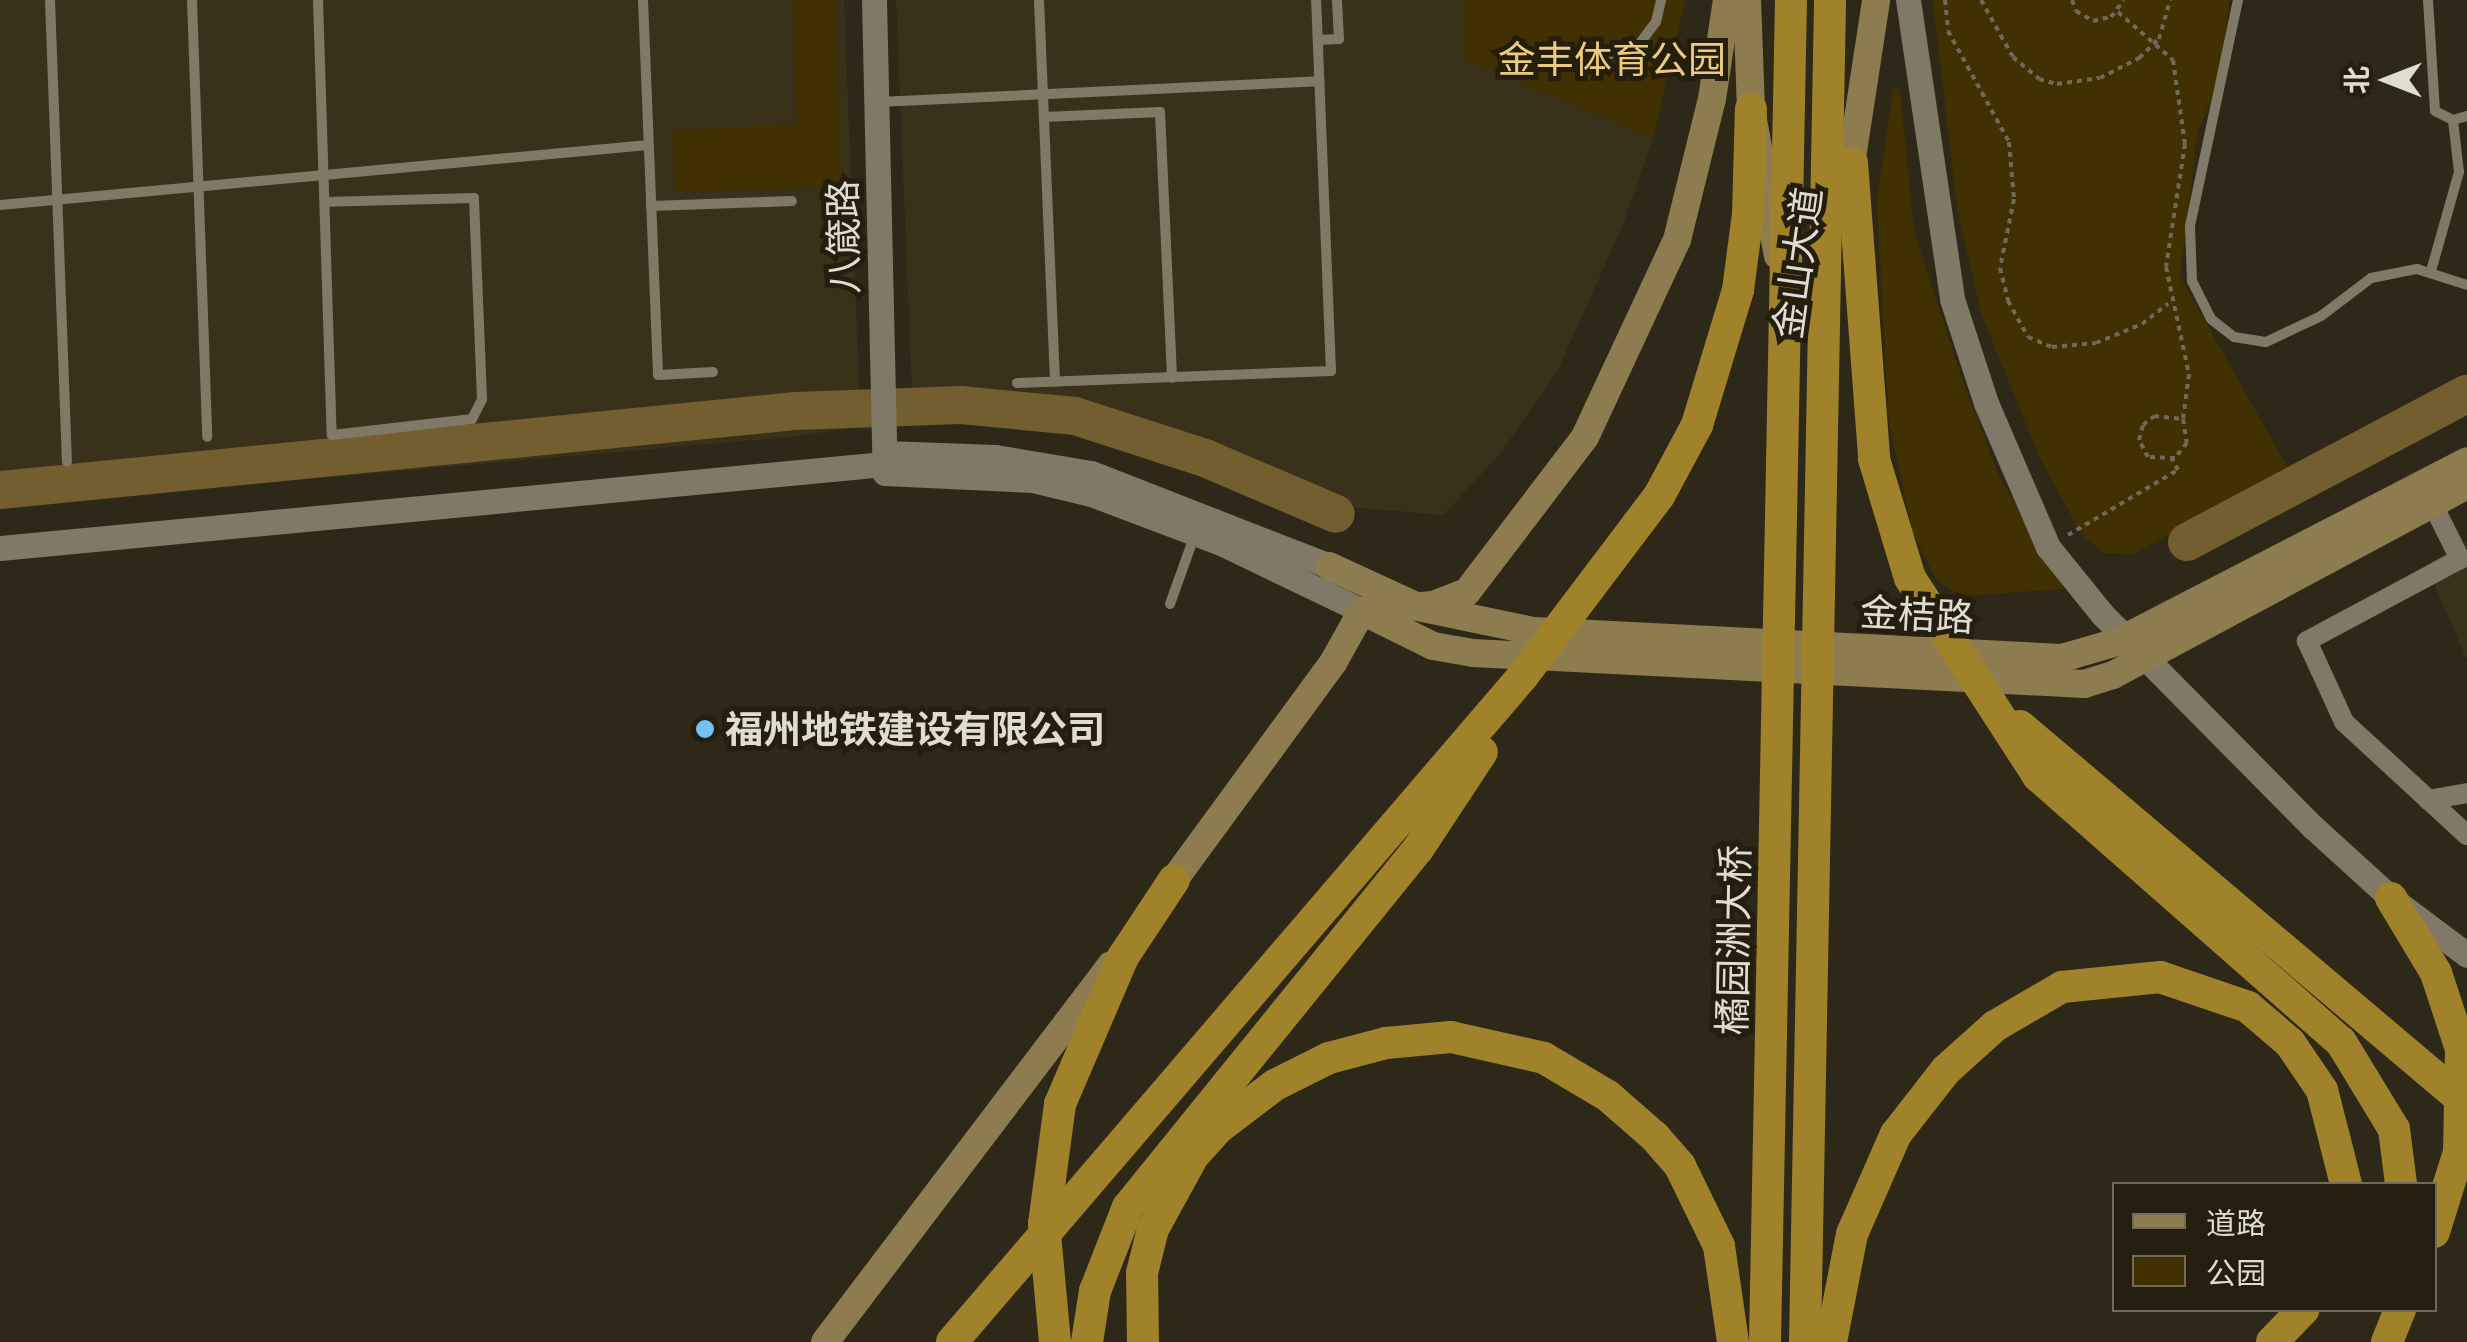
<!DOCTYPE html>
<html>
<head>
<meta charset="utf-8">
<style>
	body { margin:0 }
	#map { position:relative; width:2467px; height:1342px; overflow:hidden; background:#2e2818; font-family:"PT Sans Narrow","Noto Sans SC",sans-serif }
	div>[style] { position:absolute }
	.built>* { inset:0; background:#3a311a }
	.green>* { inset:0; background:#423100 }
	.river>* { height:38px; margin:-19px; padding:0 19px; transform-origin:19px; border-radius:19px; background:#725e2e }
	.path>* { height:4px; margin-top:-2px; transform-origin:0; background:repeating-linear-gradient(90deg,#706a5d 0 5px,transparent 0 10px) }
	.service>* { height:10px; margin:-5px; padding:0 5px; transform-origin:5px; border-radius:5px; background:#817967 }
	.minor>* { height:20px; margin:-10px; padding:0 10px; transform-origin:10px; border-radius:10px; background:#817967 }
	.tertiary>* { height:25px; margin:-12.5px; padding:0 12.5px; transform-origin:12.5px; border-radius:12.5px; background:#817967 }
	.secondary>* { height:28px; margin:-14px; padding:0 14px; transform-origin:14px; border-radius:14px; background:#8d7c50 }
	.trunk>* { height:32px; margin:-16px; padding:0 16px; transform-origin:16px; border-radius:16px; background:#a0822b }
	.dots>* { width:28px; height:28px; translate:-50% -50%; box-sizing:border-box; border:5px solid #251e0f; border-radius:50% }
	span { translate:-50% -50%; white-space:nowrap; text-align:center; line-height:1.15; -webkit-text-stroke:10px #251e0f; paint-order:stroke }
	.park-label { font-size:38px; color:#ebcb80 }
	.street-label { font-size:38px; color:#e0dcd2 }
	.poi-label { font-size:38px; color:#e0dcd2; font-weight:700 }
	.left { translate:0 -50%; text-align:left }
	.legend { position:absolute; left:2112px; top:1182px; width:325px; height:130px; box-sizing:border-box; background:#251e0f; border:2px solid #706a5d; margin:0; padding:12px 18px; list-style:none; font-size:30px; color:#e0dcd2 }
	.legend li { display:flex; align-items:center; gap:20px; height:50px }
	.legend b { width:50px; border:2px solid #706a5d }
	.north { position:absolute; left:2337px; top:30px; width:100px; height:100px; -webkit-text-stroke:8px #251e0f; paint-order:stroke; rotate:270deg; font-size:28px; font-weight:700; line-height:40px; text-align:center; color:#e0dcd2 }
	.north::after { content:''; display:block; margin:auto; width:35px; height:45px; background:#e0dcd2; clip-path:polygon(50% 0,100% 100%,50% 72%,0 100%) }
</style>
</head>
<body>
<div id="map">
	<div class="built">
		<div style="clip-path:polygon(0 0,844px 0,860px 411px,848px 429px,789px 437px,0 506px)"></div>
		<div style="clip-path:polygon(896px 0,1463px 0,1464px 59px,1653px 138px,1624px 222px,1558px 370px,1500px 454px,1443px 515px,1325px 505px,1118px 445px,1043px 416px,913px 416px)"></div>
		<div style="clip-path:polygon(2467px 541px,2467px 660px,2426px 565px)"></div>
	</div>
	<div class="green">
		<div style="clip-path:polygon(792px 0,835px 0,841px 187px,675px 192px,673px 131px,797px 124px)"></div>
		<div style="clip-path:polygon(1463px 0,1685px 0,1653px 138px,1463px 59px)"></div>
		<div style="clip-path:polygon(1933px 0,2229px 0,2222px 73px,2197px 134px,2180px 277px,2289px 470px,2133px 554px,2105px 553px,2083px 537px,2039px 456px,1981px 313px,1957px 208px)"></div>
		<div style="clip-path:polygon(1893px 89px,1900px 89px,1914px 231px,1960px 373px,1999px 476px,2064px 589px,1960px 596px,1936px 579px,1913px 534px,1889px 422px,1877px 204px)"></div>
	</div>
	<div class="river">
		<div style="left:0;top:490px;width:800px;rotate:-5.67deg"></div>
		<div style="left:796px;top:411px;width:165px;rotate:-2.1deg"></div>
		<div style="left:961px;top:405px;width:115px;rotate:5.5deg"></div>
		<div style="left:1075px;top:416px;width:137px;rotate:17.9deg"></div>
		<div style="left:1205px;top:458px;width:142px;rotate:23.1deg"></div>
		<div style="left:2187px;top:542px;width:317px;rotate:-27.9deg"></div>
	</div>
	<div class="path">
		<div style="left:1945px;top:0;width:31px;rotate:84deg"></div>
		<div style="left:1948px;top:31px;width:127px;rotate:61.2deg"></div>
		<div style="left:2009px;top:142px;width:57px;rotate:85deg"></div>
		<div style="left:2014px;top:199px;width:70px;rotate:101.5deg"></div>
		<div style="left:2000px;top:268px;width:34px;rotate:76deg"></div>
		<div style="left:2008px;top:301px;width:41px;rotate:60.9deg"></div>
		<div style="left:2028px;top:337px;width:26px;rotate:23deg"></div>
		<div style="left:2052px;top:347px;width:44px;rotate:-5.2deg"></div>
		<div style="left:2096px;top:343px;width:50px;rotate:-22.4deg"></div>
		<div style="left:2142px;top:324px;width:33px;rotate:-38deg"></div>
		<div style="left:1981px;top:0;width:65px;rotate:60.7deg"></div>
		<div style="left:2013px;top:57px;width:34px;rotate:40deg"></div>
		<div style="left:2039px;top:79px;width:19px;rotate:16deg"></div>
		<div style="left:2057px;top:84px;width:43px;rotate:-7.9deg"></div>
		<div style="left:2100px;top:78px;width:44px;rotate:-27.1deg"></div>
		<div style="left:2139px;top:58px;width:28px;rotate:-44deg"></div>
		<div style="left:2159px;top:39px;width:41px;rotate:-74.2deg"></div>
		<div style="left:2072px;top:0;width:12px;rotate:70deg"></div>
		<div style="left:2076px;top:11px;width:20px;rotate:30deg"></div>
		<div style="left:2093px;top:21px;width:18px;rotate:-13deg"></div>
		<div style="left:2111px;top:17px;width:21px;rotate:-53deg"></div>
		<div style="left:2118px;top:12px;width:73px;rotate:41.1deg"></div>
		<div style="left:2173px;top:60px;width:85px;rotate:81.9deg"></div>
		<div style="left:2185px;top:144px;width:124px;rotate:98.8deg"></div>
		<div style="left:2166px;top:267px;width:109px;rotate:77.9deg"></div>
		<div style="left:2189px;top:374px;width:45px;rotate:97.6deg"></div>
		<div style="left:2183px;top:419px;width:24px;rotate:81deg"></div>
		<div style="left:2187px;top:443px;width:19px;rotate:129deg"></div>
		<div style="left:2175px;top:458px;width:27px;rotate:-178deg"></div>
		<div style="left:2148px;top:457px;width:19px;rotate:-118deg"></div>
		<div style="left:2139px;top:440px;width:16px;rotate:-75deg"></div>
		<div style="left:2143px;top:425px;width:14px;rotate:-39deg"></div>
		<div style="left:2154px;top:416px;width:29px;rotate:6deg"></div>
		<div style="left:2068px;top:535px;width:128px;rotate:-30.6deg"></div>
		<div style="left:2178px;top:470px;width:13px;rotate:-119deg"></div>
	</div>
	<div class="service">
		<div style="left:50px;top:0;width:462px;rotate:87.9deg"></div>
		<div style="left:192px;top:0;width:437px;rotate:88deg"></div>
		<div style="left:318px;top:0;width:435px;rotate:88.2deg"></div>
		<div style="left:332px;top:435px;width:141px;rotate:-6.5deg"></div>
		<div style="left:472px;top:419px;width:22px;rotate:-63deg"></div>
		<div style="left:482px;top:399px;width:201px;rotate:-92.3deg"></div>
		<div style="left:474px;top:198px;width:148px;rotate:178.5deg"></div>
		<div style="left:643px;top:0;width:375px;rotate:87.7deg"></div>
		<div style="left:658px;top:375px;width:55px;rotate:-3.1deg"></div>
		<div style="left:1039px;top:0;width:382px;rotate:87.6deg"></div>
		<div style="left:2238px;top:0;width:231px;rotate:102deg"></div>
		<div style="left:2190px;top:226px;width:55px;rotate:87.9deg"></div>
		<div style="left:2192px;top:281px;width:42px;rotate:63.4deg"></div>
		<div style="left:2211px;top:319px;width:29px;rotate:38deg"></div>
		<div style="left:2234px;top:337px;width:32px;rotate:9deg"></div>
		<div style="left:2266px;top:342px;width:61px;rotate:-25.3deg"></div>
		<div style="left:2321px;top:316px;width:63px;rotate:-37.2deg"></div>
		<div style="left:2371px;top:278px;width:47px;rotate:-11.1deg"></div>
		<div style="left:2417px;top:269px;width:52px;rotate:17.7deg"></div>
		<div style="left:2428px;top:0;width:111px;rotate:86.4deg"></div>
		<div style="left:2435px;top:111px;width:20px;rotate:27deg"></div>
		<div style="left:2453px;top:120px;width:15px;rotate:-16deg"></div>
		<div style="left:1318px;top:40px;width:21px;rotate:-3deg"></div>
		<div style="left:1339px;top:39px;width:39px;rotate:-93deg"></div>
		<div style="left:1534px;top:62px;width:101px;rotate:-6.3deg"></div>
		<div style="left:1634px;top:51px;width:36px;rotate:-53deg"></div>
		<div style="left:1656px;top:22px;width:23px;rotate:-77deg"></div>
		<div style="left:879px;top:102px;width:441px;rotate:-2.7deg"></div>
		<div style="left:1044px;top:117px;width:116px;rotate:-2.5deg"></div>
		<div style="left:1160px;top:112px;width:266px;rotate:87.4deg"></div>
		<div style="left:0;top:205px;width:651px;rotate:-5.29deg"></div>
		<div style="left:651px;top:206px;width:141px;rotate:-2deg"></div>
		<div style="left:2431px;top:271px;width:103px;rotate:-74.2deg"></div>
		<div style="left:2459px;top:172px;width:52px;rotate:-96.6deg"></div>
		<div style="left:1017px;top:383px;width:314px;rotate:-2.2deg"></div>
		<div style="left:1331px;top:371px;width:371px;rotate:-92.3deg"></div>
		<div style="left:1170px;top:604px;width:74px;rotate:-70.3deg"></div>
	</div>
	<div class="minor">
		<div style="left:2432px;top:503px;width:63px;rotate:63.4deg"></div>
		<div style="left:2460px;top:559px;width:174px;rotate:151.8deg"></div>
		<div style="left:2307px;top:641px;width:89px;rotate:65.4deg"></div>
		<div style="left:2344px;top:722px;width:167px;rotate:42.6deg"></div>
		<div style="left:2428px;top:800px;width:40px;rotate:-10deg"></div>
	</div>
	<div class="tertiary">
		<div style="left:874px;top:0;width:473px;rotate:88.7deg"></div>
		<div style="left:885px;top:473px;width:148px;rotate:2.7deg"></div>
		<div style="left:1033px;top:480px;width:60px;rotate:13.6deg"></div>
		<div style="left:1091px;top:494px;width:139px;rotate:20.7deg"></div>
		<div style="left:1221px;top:543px;width:157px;rotate:25.7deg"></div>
		<div style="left:1908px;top:0;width:302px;rotate:81.6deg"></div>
		<div style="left:1952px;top:299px;width:109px;rotate:71.9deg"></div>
		<div style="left:1986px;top:403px;width:157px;rotate:66.7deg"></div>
		<div style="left:2048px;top:547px;width:86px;rotate:51.1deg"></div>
		<div style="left:2102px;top:614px;width:301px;rotate:45.3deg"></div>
		<div style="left:2314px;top:828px;width:104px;rotate:42.3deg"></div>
		<div style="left:2391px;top:898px;width:95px;rotate:36.9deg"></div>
		<div style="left:885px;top:453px;width:110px;rotate:2.1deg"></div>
		<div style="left:995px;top:457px;width:97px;rotate:9.5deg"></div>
		<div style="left:1091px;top:473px;width:256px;rotate:21.3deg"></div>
		<div style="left:0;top:548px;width:888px;rotate:-5.43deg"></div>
	</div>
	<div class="secondary">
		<div style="left:1747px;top:0;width:109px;rotate:87.9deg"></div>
		<div style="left:1751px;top:109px;width:149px;rotate:79.6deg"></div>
		<div style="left:1848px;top:184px;width:186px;rotate:-81.3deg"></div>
		<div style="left:1329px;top:566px;width:98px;rotate:24.7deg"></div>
		<div style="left:1418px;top:607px;width:117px;rotate:11.8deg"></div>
		<div style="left:1533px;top:631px;width:530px;rotate:2.92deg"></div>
		<div style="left:2062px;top:658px;width:57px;rotate:-16.2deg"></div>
		<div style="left:2117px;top:642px;width:394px;rotate:-27.3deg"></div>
		<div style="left:1362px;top:611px;width:79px;rotate:26.2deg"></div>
		<div style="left:1433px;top:646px;width:41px;rotate:9.9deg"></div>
		<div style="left:1473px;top:653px;width:612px;rotate:2.9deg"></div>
		<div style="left:2084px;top:684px;width:30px;rotate:-17deg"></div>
		<div style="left:2113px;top:675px;width:402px;rotate:-28.2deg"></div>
		<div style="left:1163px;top:895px;width:290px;rotate:-53.8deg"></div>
		<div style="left:1334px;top:661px;width:57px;rotate:-60.8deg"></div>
		<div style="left:1362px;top:611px;width:71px;rotate:-4.8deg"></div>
		<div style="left:1433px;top:605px;width:36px;rotate:-21deg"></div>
		<div style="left:1467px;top:592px;width:195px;rotate:-52.7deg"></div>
		<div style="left:1585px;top:437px;width:217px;rotate:-65deg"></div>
		<div style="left:1677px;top:240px;width:145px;rotate:-76.1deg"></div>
		<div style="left:1712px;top:99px;width:100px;rotate:-81.4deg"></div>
		<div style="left:825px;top:1342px;width:473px;rotate:-52.8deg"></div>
	</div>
	<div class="trunk">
		<div style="left:1852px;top:163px;width:297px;rotate:85.7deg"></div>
		<div style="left:1874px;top:459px;width:124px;rotate:73.2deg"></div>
		<div style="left:1910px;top:578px;width:236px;rotate:57.1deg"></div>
		<div style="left:2038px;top:776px;width:403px;rotate:41.3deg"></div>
		<div style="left:2341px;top:1042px;width:102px;rotate:58.7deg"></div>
		<div style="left:2394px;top:1129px;width:55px;rotate:82.7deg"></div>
		<div style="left:2020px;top:726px;width:585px;rotate:40.22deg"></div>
		<div style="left:2391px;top:898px;width:87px;rotate:59deg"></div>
		<div style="left:2436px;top:973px;width:80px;rotate:71.8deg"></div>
		<div style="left:2461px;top:1049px;width:103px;rotate:91.1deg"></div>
		<div style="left:2459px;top:1152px;width:84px;rotate:107.4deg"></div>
		<div style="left:952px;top:1342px;width:876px;rotate:-49.4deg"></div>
		<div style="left:1522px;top:677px;width:227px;rotate:-52.9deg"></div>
		<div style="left:1659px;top:496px;width:81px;rotate:-61.8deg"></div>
		<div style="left:1697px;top:425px;width:141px;rotate:-73.1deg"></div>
		<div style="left:1738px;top:290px;width:77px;rotate:-82.5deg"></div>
		<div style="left:1748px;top:214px;width:105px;rotate:-88.4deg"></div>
		<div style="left:1055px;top:1342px;width:119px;rotate:-95.3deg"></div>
		<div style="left:1044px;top:1224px;width:121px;rotate:-82.4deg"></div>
		<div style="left:1060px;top:1104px;width:160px;rotate:-66.8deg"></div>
		<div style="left:1123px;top:957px;width:92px;rotate:-56.5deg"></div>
		<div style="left:1087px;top:1342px;width:52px;rotate:-81.1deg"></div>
		<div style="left:1095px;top:1291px;width:90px;rotate:-68.6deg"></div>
		<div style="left:1128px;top:1207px;width:461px;rotate:-51deg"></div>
		<div style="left:1418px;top:849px;width:116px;rotate:-56.6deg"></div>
		<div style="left:1143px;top:1342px;width:69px;rotate:-90.8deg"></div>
		<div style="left:1142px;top:1273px;width:45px;rotate:-76deg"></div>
		<div style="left:1153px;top:1229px;width:83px;rotate:-61.3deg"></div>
		<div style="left:1193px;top:1156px;width:36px;rotate:-48deg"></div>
		<div style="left:1217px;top:1129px;width:73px;rotate:-37.2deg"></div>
		<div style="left:1275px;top:1085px;width:60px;rotate:-26.6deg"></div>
		<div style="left:1329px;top:1058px;width:59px;rotate:-14.7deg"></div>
		<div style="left:1386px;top:1043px;width:65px;rotate:-5.3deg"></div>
		<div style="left:1451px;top:1037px;width:95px;rotate:12.7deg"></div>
		<div style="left:1544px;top:1058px;width:74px;rotate:30.7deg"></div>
		<div style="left:1608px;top:1096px;width:62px;rotate:41.1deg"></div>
		<div style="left:1655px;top:1137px;width:38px;rotate:49deg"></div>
		<div style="left:1680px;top:1166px;width:89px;rotate:64deg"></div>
		<div style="left:1719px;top:1246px;width:97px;rotate:81.7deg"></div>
		<div style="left:1765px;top:1342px;width:1342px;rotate:-88.89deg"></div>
		<div style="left:1805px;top:1342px;width:1342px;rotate:-88.93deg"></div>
		<div style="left:1831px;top:1342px;width:110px;rotate:-79deg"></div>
		<div style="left:1852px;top:1234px;width:109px;rotate:-66.3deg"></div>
		<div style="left:1896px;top:1134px;width:81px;rotate:-52deg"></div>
		<div style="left:1946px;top:1070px;width:66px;rotate:-41.9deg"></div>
		<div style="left:1995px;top:1026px;width:78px;rotate:-30.2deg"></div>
		<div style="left:2062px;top:987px;width:99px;rotate:-5.8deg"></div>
		<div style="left:2160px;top:977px;width:93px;rotate:18.8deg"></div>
		<div style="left:2248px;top:1007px;width:55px;rotate:40.6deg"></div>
		<div style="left:2290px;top:1043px;width:57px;rotate:55.8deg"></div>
		<div style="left:2322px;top:1090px;width:97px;rotate:75.7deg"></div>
		<div style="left:2272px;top:1342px;width:45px;rotate:-45.9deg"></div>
		<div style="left:2387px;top:1342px;width:35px;rotate:-68deg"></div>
	</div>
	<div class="dots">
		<div style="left:705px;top:729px;background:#70c1f4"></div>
	</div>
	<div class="park-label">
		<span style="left:1612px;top:59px">金丰体育公园</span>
	</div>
	<div class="street-label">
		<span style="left:843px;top:237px;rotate:-91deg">八箴路</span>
		<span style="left:1797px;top:263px;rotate:-82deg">金山大道</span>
		<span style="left:1917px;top:614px;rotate:3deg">金桔路</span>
		<span style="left:1733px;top:940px;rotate:-89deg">橘园洲大桥</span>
	</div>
	<div class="poi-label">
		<span class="left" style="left:725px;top:729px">福州地铁建设有限公司</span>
	</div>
	<ul class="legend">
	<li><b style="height:12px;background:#8d7c50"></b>道路</li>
	<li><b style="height:28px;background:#423100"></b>公园</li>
	</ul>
	<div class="north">北</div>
</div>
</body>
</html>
